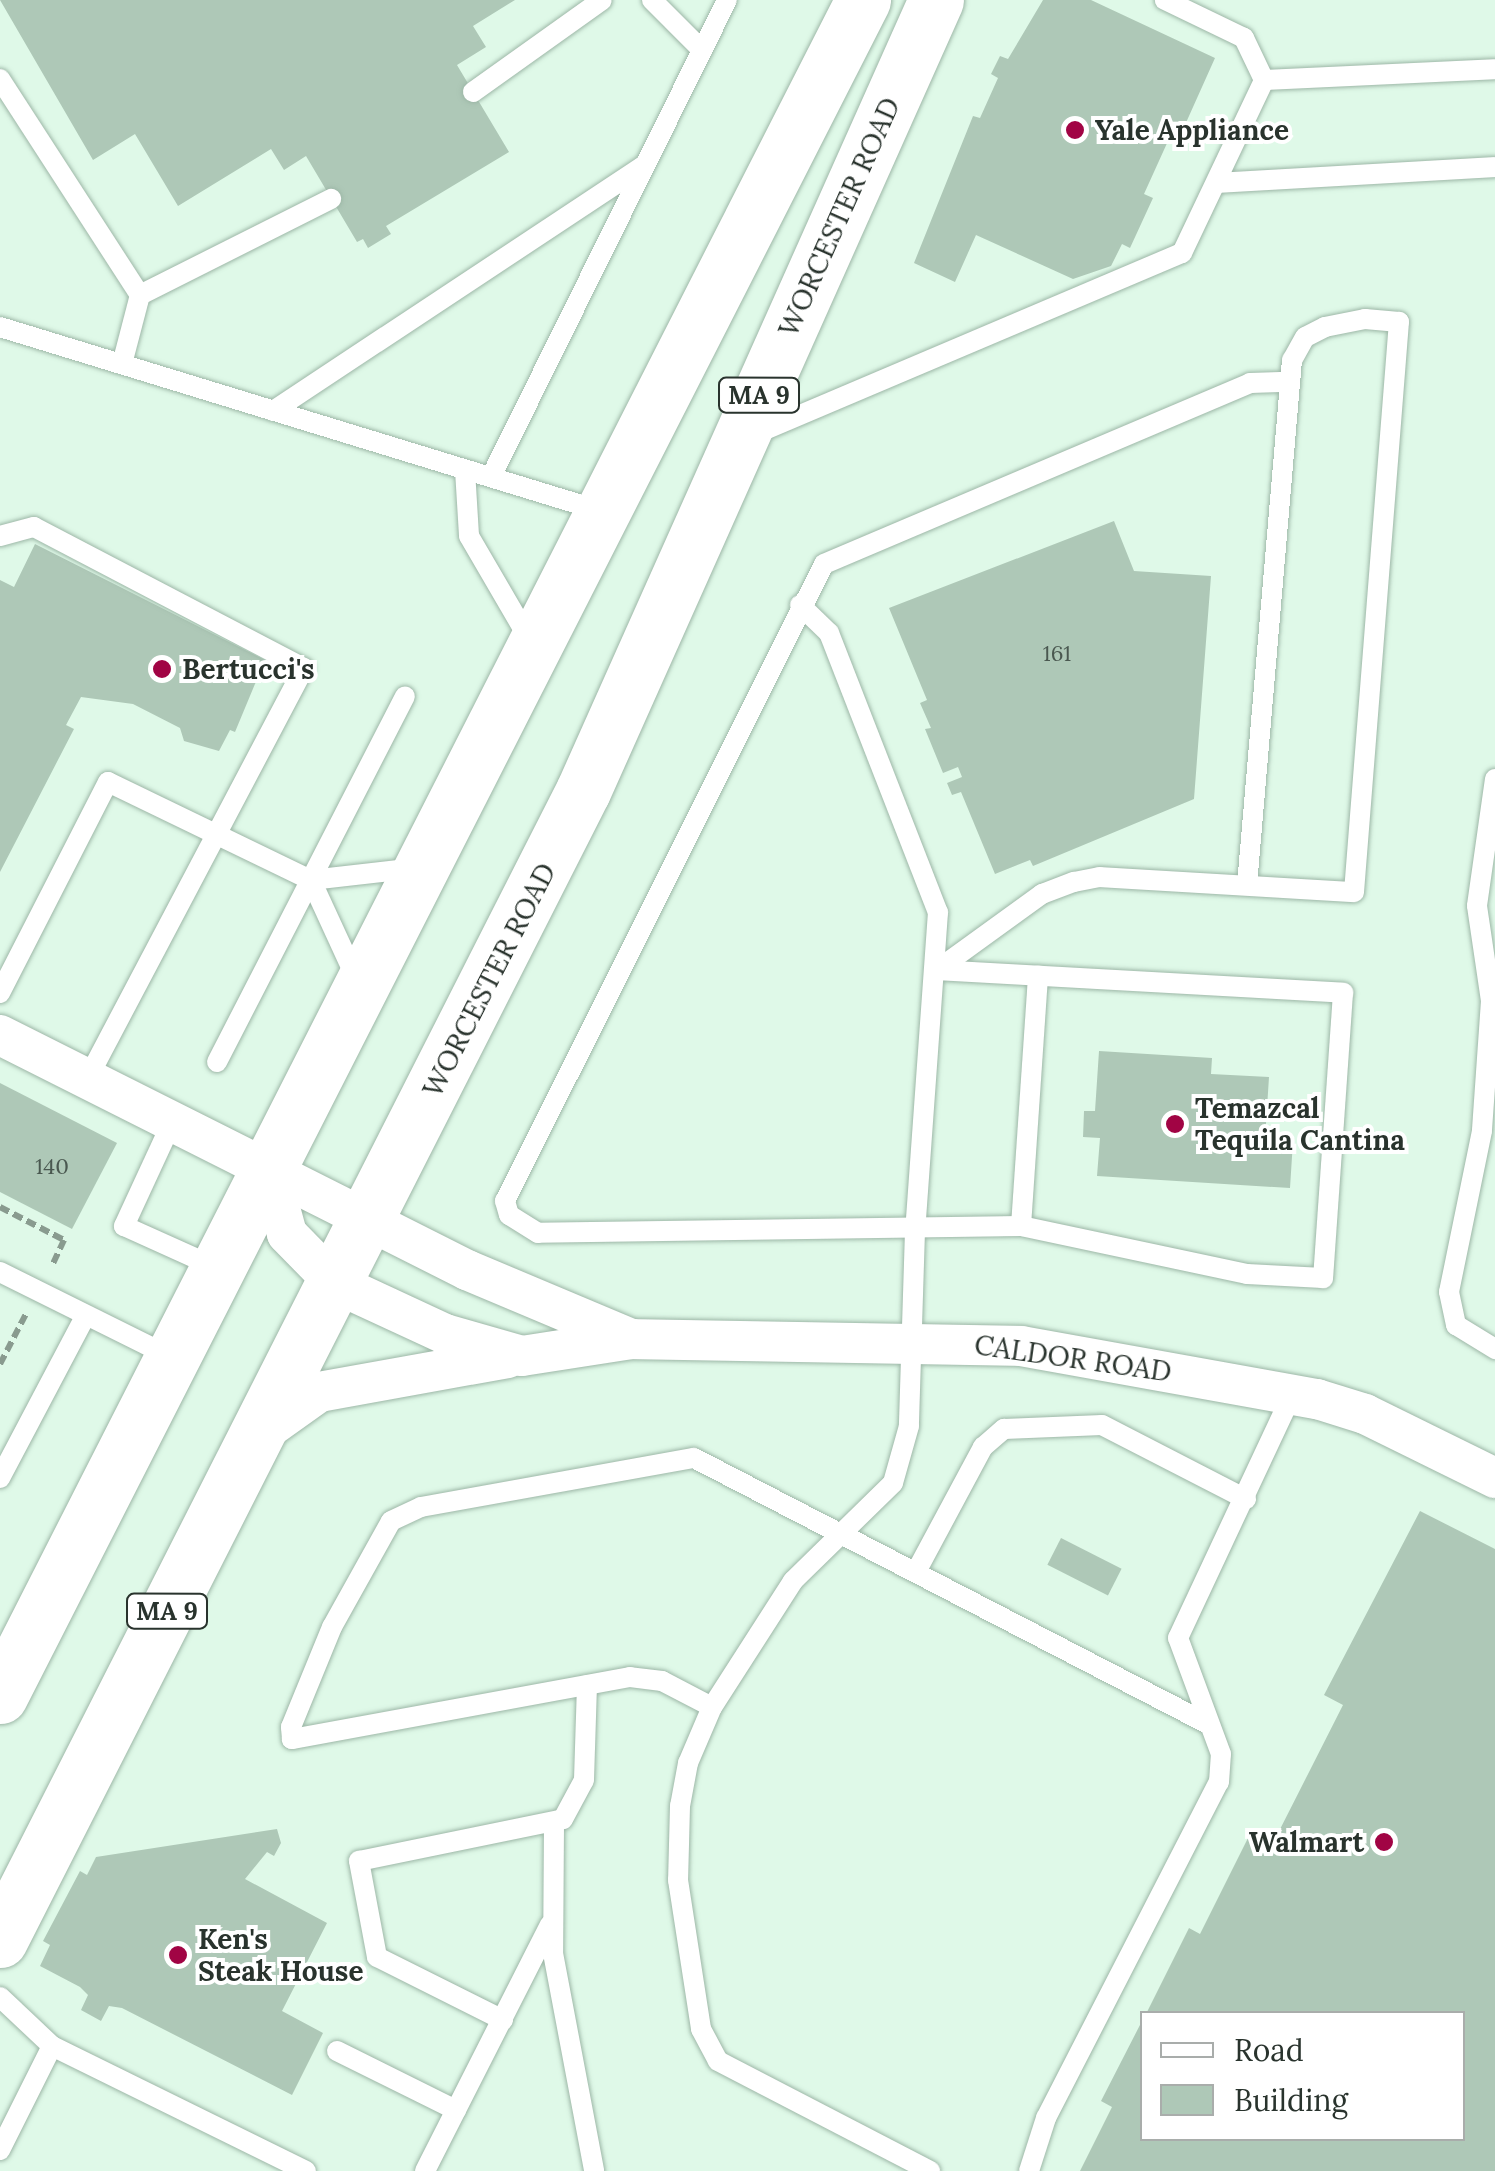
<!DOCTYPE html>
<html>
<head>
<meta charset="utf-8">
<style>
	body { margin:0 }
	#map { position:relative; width:1495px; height:2171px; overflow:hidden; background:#dff9e8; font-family:Lora,serif }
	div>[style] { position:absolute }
	.building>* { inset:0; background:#aec8b7; transform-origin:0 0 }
	.path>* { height:6px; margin-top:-3px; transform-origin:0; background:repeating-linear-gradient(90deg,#899b8f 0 10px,transparent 0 15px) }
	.roads { filter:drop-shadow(0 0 2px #9db7a7) drop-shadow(0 0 2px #9db7a7) }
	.lane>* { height:20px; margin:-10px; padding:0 10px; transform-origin:10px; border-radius:10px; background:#fff }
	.street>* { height:40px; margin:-20px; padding:0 20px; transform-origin:20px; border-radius:20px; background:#fff }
	.highway>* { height:55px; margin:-27.5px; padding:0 27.5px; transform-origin:27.5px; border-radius:27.5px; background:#fff }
	.dots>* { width:28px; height:28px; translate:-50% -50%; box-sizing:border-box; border:5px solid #fff; border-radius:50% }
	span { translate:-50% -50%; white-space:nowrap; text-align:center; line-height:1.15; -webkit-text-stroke:8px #fff; paint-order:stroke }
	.number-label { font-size:22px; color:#4a5850 }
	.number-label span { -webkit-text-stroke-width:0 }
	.shield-label span { padding:2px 8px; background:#fff; border:2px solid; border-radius:8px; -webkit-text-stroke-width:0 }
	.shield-label { font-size:25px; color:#29332d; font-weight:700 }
	.poi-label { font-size:28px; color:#29332d; font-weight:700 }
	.left { translate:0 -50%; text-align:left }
	.right { translate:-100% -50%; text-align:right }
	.street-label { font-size:28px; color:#29332d }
	.legend { position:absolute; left:1140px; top:2011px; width:325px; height:130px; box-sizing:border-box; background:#fff; border:2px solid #a9adab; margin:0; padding:12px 18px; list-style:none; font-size:30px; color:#29332d }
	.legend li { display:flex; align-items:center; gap:20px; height:50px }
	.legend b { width:50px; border:2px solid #a9adab }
</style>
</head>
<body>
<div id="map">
	<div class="building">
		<div style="clip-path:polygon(0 0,515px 0,473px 26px,486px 47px,457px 65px,509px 152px,386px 226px,391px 234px,368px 248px,363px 239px,357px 242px,306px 156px,284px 170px,271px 149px,178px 206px,135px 134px,93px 160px)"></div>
		<div style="clip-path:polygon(1043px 0,1091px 0,1215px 58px,1176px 145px,1168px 141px,1144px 194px,1153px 198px,1130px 248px,1122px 244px,1111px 266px,1073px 279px,976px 235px,955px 282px,914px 263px,973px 116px,980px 118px,998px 78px,991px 74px,1000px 56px,1008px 59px)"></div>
		<div style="clip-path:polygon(1114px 521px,1134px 571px,1211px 576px,1194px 799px,1033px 866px,1030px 860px,995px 874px,961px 792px,952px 795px,947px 783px,962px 777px,958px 767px,943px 773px,925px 729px,931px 728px,920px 703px,927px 700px,889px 608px)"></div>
		<div style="clip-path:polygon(35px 544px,265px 660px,235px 732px,230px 730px,219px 751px,184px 741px,180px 728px,133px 704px,81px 697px,66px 725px,74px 729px,0 872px,0 580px,14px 587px)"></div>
		<div style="clip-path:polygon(1099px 1051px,1212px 1058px,1211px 1074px,1269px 1077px,1265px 1139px,1293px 1141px,1290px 1188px,1097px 1176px,1100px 1138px,1083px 1137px,1084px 1111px,1095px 1111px)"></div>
		<div style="clip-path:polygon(0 1083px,117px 1143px,72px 1229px,0 1192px)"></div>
		<div style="clip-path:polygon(1420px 1511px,1495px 1549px,1495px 2171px,1080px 2171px,1112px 2107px,1101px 2101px,1142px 2021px,1142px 2138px,1462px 2138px,1462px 2014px,1146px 2014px,1189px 1928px,1200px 1934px,1249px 1836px,1271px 1847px,1343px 1705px,1324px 1695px)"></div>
		<div style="left:1061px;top:1538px;width:68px;height:30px;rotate:27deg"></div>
		<div style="clip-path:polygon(277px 1829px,281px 1843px,274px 1856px,267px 1852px,245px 1879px,327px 1923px,282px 2011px,323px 2033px,292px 2095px,122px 2008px,109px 2006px,101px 2021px,81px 2010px,88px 1995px,80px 1987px,40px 1966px,50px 1945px,43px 1941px,80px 1871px,87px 1875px,96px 1857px)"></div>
	</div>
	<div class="path">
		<div style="left:0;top:1207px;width:72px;rotate:27.3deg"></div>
		<div style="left:64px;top:1240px;width:29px;rotate:115deg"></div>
		<div style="left:0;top:1364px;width:59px;rotate:-62.6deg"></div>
	</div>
	<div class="roads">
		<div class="lane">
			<div style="left:652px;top:0;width:71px;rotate:45deg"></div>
			<div style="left:0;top:79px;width:257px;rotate:57.1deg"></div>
			<div style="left:1264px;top:80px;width:231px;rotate:-2.7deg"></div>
			<div style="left:473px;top:92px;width:158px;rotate:-35.5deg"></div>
			<div style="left:1217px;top:183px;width:278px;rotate:-3.3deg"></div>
			<div style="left:0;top:327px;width:629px;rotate:17.02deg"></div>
			<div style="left:122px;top:364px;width:71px;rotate:-75.4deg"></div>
			<div style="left:140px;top:295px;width:214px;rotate:-26.7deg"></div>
			<div style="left:273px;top:411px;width:445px;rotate:-33.5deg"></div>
			<div style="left:753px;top:435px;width:466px;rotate:-23deg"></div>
			<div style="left:1182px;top:253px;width:191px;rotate:-64.6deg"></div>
			<div style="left:1264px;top:80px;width:47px;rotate:-115.5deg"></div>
			<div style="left:1244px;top:38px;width:88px;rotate:-154.3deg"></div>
			<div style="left:465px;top:470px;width:66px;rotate:86.5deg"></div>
			<div style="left:469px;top:536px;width:121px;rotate:59.8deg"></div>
			<div style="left:491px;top:477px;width:532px;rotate:-63.68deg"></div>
			<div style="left:0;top:536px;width:35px;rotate:-15deg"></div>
			<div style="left:34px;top:527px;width:305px;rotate:27.6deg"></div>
			<div style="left:304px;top:668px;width:463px;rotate:117.8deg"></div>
			<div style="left:800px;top:605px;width:40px;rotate:44deg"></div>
			<div style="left:829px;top:633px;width:300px;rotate:68.7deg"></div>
			<div style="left:938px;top:912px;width:320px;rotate:94.1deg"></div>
			<div style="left:915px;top:1231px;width:195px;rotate:91.8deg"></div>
			<div style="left:909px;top:1426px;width:59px;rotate:105.7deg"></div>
			<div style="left:893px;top:1483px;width:140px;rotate:135.6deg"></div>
			<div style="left:793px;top:1581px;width:150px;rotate:122.7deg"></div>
			<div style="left:712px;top:1707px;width:61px;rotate:113.2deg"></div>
			<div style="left:688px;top:1763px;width:44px;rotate:100.5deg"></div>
			<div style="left:680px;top:1806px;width:74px;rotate:91.5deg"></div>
			<div style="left:678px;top:1880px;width:151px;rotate:81.2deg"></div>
			<div style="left:701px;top:2029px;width:36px;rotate:62deg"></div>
			<div style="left:718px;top:2061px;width:239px;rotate:27.4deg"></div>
			<div style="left:1495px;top:779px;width:128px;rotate:98.1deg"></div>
			<div style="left:1477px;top:906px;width:96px;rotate:81.6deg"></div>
			<div style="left:1491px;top:1001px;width:130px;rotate:94deg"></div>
			<div style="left:1482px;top:1131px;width:164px;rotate:101.6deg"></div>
			<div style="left:1449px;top:1292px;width:34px;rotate:78deg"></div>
			<div style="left:1456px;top:1325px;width:46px;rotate:31.6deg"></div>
			<div style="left:311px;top:880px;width:108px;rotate:65.3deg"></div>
			<div style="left:937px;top:970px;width:407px;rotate:3.2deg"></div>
			<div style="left:1343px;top:993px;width:286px;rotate:94deg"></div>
			<div style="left:1323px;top:1278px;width:76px;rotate:-177deg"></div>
			<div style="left:1247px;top:1274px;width:231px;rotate:-168deg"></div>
			<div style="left:1021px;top:1226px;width:483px;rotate:179.2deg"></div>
			<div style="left:538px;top:1233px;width:34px;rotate:-148deg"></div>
			<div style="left:509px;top:1215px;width:15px;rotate:-106deg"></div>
			<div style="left:505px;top:1201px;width:712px;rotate:-63.4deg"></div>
			<div style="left:824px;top:564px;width:463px;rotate:-23deg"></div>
			<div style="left:1250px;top:383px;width:38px;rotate:-2deg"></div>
			<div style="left:937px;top:970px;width:130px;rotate:-35.9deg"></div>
			<div style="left:1042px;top:894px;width:34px;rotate:-21deg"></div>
			<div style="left:1074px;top:882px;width:26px;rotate:-11deg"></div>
			<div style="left:1100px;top:877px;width:254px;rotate:3.4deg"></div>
			<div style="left:1354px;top:892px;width:572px;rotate:-85.49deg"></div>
			<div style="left:1399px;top:322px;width:34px;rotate:-175deg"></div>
			<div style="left:1365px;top:319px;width:41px;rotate:168.7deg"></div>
			<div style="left:1325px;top:327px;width:22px;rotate:153deg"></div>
			<div style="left:1305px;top:337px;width:26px;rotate:119deg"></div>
			<div style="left:1292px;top:360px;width:527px;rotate:94.9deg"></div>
			<div style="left:0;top:993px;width:237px;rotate:-62.9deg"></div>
			<div style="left:108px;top:782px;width:225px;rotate:25.8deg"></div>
			<div style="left:311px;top:880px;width:106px;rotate:-6.5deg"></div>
			<div style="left:217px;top:1062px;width:411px;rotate:-62.8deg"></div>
			<div style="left:173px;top:1120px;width:117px;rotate:114.8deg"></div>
			<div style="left:124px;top:1226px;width:102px;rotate:24.3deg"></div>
			<div style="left:1021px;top:1226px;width:251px;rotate:-86.1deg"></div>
			<div style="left:0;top:1272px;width:191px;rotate:26.4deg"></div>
			<div style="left:0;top:1478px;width:184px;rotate:-62.2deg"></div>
			<div style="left:917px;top:1570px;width:140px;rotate:-61.8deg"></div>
			<div style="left:983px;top:1447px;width:28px;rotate:-41deg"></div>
			<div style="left:1004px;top:1429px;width:98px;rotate:-2.3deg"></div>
			<div style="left:1102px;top:1425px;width:162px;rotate:27.2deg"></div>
			<div style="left:712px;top:1707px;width:56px;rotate:-152.5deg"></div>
			<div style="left:662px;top:1681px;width:32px;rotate:-173deg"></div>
			<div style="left:630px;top:1677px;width:344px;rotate:169.6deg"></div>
			<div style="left:292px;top:1739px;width:12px;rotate:-95deg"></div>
			<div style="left:291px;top:1727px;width:108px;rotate:-67.7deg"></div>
			<div style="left:332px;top:1627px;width:121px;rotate:-60.9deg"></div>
			<div style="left:391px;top:1521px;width:33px;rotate:-25deg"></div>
			<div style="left:421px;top:1507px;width:277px;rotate:-10.2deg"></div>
			<div style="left:694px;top:1458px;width:579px;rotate:27.36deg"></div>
			<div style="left:554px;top:1825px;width:128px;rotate:90.4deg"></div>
			<div style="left:553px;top:1953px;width:222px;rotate:79.3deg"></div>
			<div style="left:0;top:1997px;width:71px;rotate:43.3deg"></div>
			<div style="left:52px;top:2046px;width:283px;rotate:26.2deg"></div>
			<div style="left:503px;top:2020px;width:141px;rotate:-153.4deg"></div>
			<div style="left:377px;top:1957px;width:98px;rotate:-100.6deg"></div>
			<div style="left:359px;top:1861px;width:208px;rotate:-11.6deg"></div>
			<div style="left:563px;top:1819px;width:44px;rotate:-61.7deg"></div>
			<div style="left:584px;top:1780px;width:95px;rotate:-88.2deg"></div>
			<div style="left:337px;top:2051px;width:133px;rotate:26.4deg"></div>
			<div style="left:0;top:2150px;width:116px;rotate:-63.4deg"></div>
			<div style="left:425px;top:2171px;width:276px;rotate:-63.1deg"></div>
			<div style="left:1029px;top:2171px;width:56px;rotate:-72.2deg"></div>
			<div style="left:1046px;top:2118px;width:378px;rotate:-62.8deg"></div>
			<div style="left:1219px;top:1782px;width:28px;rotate:-86deg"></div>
			<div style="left:1221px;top:1754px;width:124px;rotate:-110.3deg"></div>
			<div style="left:1178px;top:1638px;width:271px;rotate:-64.9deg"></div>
		</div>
		<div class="street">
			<div style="left:0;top:1035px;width:523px;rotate:26.71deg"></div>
			<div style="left:467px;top:1270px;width:178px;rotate:22.8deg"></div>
			<div style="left:269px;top:1168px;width:68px;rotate:74.7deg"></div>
			<div style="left:287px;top:1234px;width:69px;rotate:45.6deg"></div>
			<div style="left:335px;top:1283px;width:121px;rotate:24.9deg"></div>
			<div style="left:445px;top:1334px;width:80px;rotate:15.9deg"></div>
			<div style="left:522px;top:1356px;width:111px;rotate:-8.8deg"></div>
			<div style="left:632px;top:1339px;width:389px;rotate:1deg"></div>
			<div style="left:1021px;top:1346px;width:301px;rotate:10.2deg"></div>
			<div style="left:1317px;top:1399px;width:50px;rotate:17.4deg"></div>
			<div style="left:1365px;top:1414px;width:145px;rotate:26.2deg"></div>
			<div style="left:263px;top:1432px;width:69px;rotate:-35.5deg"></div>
			<div style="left:319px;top:1392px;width:192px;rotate:-10.2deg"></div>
		</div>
		<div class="highway">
			<div style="left:0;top:1696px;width:1903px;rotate:-63.03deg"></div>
			<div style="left:0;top:1940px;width:1288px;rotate:-63.1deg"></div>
			<div style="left:583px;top:791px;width:866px;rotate:-65.95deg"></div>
		</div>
	</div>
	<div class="dots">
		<div style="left:1075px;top:130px;background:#a10444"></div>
		<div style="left:162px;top:669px;background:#a10444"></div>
		<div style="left:1175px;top:1124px;background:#a10444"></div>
		<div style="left:1384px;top:1842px;background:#a10444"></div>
		<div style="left:178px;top:1955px;background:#a10444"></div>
	</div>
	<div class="number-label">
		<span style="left:1057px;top:654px">161</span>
		<span style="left:52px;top:1167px">140</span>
	</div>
	<div class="shield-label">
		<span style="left:759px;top:395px">MA 9</span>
		<span style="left:167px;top:1611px">MA 9</span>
	</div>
	<div class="poi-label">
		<span class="left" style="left:1095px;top:130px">Yale Appliance</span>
		<span class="left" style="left:182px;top:669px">Bertucci's</span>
		<span class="left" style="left:1195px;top:1124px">Temazcal<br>Tequila Cantina</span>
		<span class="right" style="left:1364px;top:1842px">Walmart</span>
		<span class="left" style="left:198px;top:1955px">Ken's<br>Steak House</span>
	</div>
	<div class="street-label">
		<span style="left:839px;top:217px;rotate:-66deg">WORCESTER ROAD</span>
		<span style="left:489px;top:980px;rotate:-63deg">WORCESTER ROAD</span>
		<span style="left:1073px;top:1358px;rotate:8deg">CALDOR ROAD</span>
	</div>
	<ul class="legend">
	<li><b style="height:12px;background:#fff"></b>Road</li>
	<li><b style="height:28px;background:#aec8b7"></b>Building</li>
	</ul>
</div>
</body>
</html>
